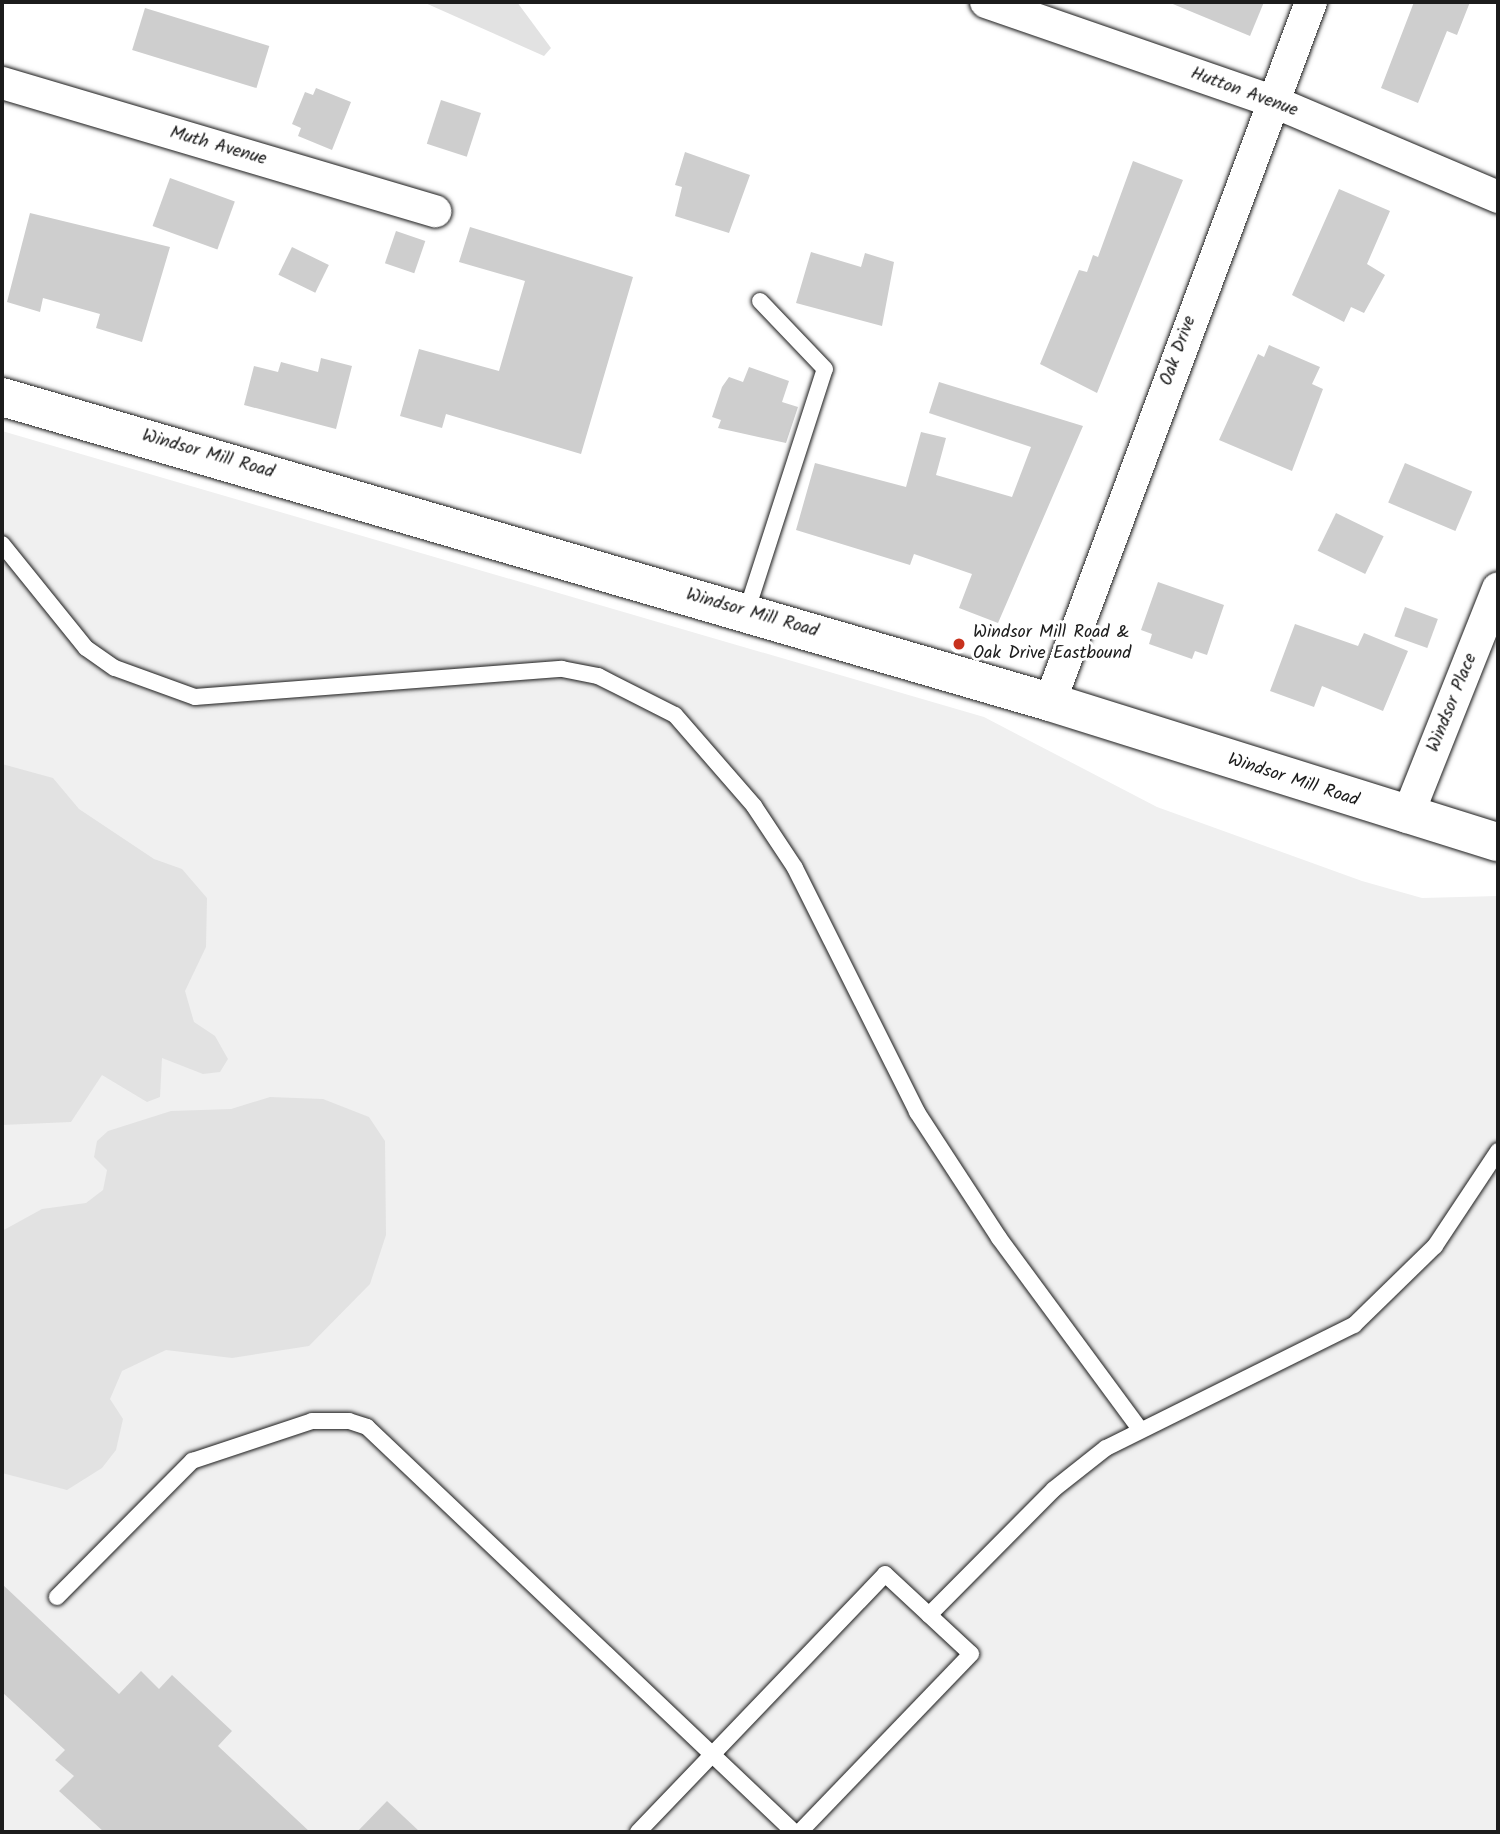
<!DOCTYPE html>
<html>
<head>
<meta charset="utf-8">
<style>
	body { margin:0 }
	#map { position:relative; width:1500px; height:1834px; overflow:hidden; background:#fff; font-family:Kalam,sans-serif }
	div>[style] { position:absolute }
	.built>* { inset:0; background:#f0f0f0 }
	.green>* { inset:0; background:#e2e2e2 }
	.building>* { inset:0; background:#cecece; transform-origin:0 0 }
	.roads { filter:drop-shadow(0 0 2px #1c1c1c) drop-shadow(0 0 2px #1c1c1c) }
	.lane>* { height:16px; margin:-8px; padding:0 8px; transform-origin:8px; border-radius:8px; background:#fff }
	.street>* { height:32px; margin:-16px; padding:0 16px; transform-origin:16px; border-radius:16px; background:#fff }
	.secondary>* { height:38px; margin:-19px; padding:0 19px; transform-origin:19px; border-radius:19px; background:#fff }
	.dots>* { width:19px; height:19px; translate:-50% -50%; box-sizing:border-box; border:4px solid #fff; border-radius:50% }
	span { translate:-50% -50%; white-space:nowrap; text-align:center; line-height:1.15; -webkit-text-stroke:6px #fff; paint-order:stroke }
	.street-label { font-size:18px; color:#1c1c1c }
	.poi-label { font-size:18px; color:#1c1c1c }
	.left { translate:0 -50%; text-align:left }
	.frame { position:absolute; inset:0; border:4px solid #1c1c1c; pointer-events:none }
</style>
</head>
<body>
<div id="map">
	<div class="built">
		<div style="clip-path:polygon(2px 431px,984px 717px,1157px 807px,1362px 881px,1422px 898px,1498px 896px,1498px 1832px,2px 1832px)"></div>
	</div>
	<div class="green">
		<div style="clip-path:polygon(423px 2px,517px 2px,551px 48px,544px 56px)"></div>
		<div style="clip-path:polygon(2px 764px,53px 778px,79px 809px,154px 859px,182px 869px,207px 898px,206px 947px,185px 991px,194px 1022px,215px 1036px,228px 1059px,220px 1072px,203px 1074px,162px 1058px,160px 1097px,147px 1102px,102px 1075px,71px 1122px,2px 1125px)"></div>
		<div style="clip-path:polygon(270px 1097px,323px 1099px,369px 1117px,385px 1141px,386px 1235px,370px 1284px,309px 1346px,232px 1358px,166px 1350px,122px 1371px,110px 1399px,123px 1419px,116px 1450px,102px 1468px,67px 1490px,2px 1473px,2px 1231px,42px 1209px,86px 1203px,103px 1190px,107px 1170px,94px 1157px,97px 1141px,108px 1131px,171px 1111px,231px 1109px)"></div>
	</div>
	<div class="building">
		<div style="clip-path:polygon(1168px 2px,1264px 2px,1250px 36px)"></div>
		<div style="clip-path:polygon(1414px 2px,1470px 2px,1457px 35px,1447px 31px,1418px 103px,1381px 88px)"></div>
		<div style="left:145px;top:8px;width:130px;height:44px;rotate:17deg"></div>
		<div style="clip-path:polygon(316px 88px,351px 102px,332px 150px,298px 136px,301px 128px,292px 124px,305px 92px,313px 95px)"></div>
		<div style="left:441px;top:100px;width:42px;height:46px;rotate:18deg"></div>
		<div style="clip-path:polygon(685px 152px,750px 175px,729px 233px,675px 216px,682px 187px,675px 185px)"></div>
		<div style="clip-path:polygon(1133px 161px,1183px 180px,1097px 393px,1040px 364px,1079px 270px,1087px 272px,1093px 255px,1098px 257px)"></div>
		<div style="left:170px;top:178px;width:69px;height:51px;rotate:20deg"></div>
		<div style="clip-path:polygon(1339px 189px,1390px 211px,1367px 264px,1385px 275px,1364px 313px,1351px 307px,1344px 322px,1292px 295px)"></div>
		<div style="clip-path:polygon(30px 213px,170px 247px,142px 342px,96px 328px,100px 314px,43px 298px,40px 312px,7px 302px)"></div>
		<div style="clip-path:polygon(470px 227px,633px 277px,581px 454px,446px 414px,442px 428px,400px 416px,419px 349px,499px 371px,525px 281px,459px 262px)"></div>
		<div style="left:396px;top:231px;width:31px;height:34px;rotate:19deg"></div>
		<div style="left:292px;top:247px;width:41px;height:31px;rotate:26deg"></div>
		<div style="clip-path:polygon(811px 252px,861px 267px,865px 253px,894px 262px,882px 326px,796px 303px)"></div>
		<div style="clip-path:polygon(1269px 345px,1320px 367px,1312px 384px,1323px 389px,1292px 471px,1219px 440px,1258px 354px,1264px 357px)"></div>
		<div style="clip-path:polygon(321px 358px,352px 366px,336px 429px,244px 405px,254px 366px,278px 372px,281px 362px,318px 372px)"></div>
		<div style="clip-path:polygon(749px 367px,789px 381px,782px 402px,798px 407px,786px 443px,718px 428px,721px 420px,712px 417px,722px 387px,729px 377px,743px 382px)"></div>
		<div style="clip-path:polygon(939px 382px,1083px 426px,998px 623px,959px 608px,972px 574px,914px 554px,910px 565px,796px 530px,815px 463px,906px 487px,921px 432px,946px 438px,936px 475px,1012px 497px,1031px 447px,929px 413px)"></div>
		<div style="left:1405px;top:463px;width:73px;height:43px;rotate:23deg"></div>
		<div style="left:1336px;top:513px;width:53px;height:42px;rotate:26deg"></div>
		<div style="clip-path:polygon(1158px 582px,1224px 605px,1207px 655px,1195px 651px,1192px 659px,1149px 644px,1152px 634px,1141px 630px)"></div>
		<div style="left:1405px;top:607px;width:35px;height:31px;rotate:20deg"></div>
		<div style="clip-path:polygon(1295px 624px,1358px 646px,1364px 633px,1408px 651px,1383px 711px,1322px 686px,1314px 707px,1270px 691px)"></div>
		<div style="clip-path:polygon(2px 1584px,119px 1694px,141px 1671px,159px 1689px,172px 1675px,232px 1731px,218px 1746px,310px 1832px,104px 1832px,59px 1791px,74px 1776px,55px 1760px,65px 1750px,2px 1692px)"></div>
		<div style="clip-path:polygon(387px 1801px,420px 1832px,357px 1832px)"></div>
	</div>
	<div class="roads">
		<div class="lane">
			<div style="left:2px;top:544px;width:134px;rotate:51.1deg"></div>
			<div style="left:86px;top:648px;width:35px;rotate:35deg"></div>
			<div style="left:115px;top:668px;width:85px;rotate:19.9deg"></div>
			<div style="left:195px;top:697px;width:368px;rotate:-4.4deg"></div>
			<div style="left:562px;top:669px;width:37px;rotate:11deg"></div>
			<div style="left:598px;top:676px;width:86px;rotate:26.9deg"></div>
			<div style="left:675px;top:715px;width:121px;rotate:49deg"></div>
			<div style="left:754px;top:806px;width:74px;rotate:56.5deg"></div>
			<div style="left:795px;top:868px;width:273px;rotate:63.4deg"></div>
			<div style="left:917px;top:1112px;width:150px;rotate:56.9deg"></div>
			<div style="left:999px;top:1238px;width:237px;rotate:53.6deg"></div>
			<div style="left:746px;top:613px;width:256px;rotate:-72.1deg"></div>
			<div style="left:825px;top:369px;width:94px;rotate:-133.7deg"></div>
			<div style="left:57px;top:1597px;width:192px;rotate:-45.2deg"></div>
			<div style="left:192px;top:1461px;width:126px;rotate:-18.4deg"></div>
			<div style="left:312px;top:1421px;width:37px"></div>
			<div style="left:349px;top:1421px;width:19px;rotate:18deg"></div>
			<div style="left:367px;top:1427px;width:589px;rotate:43.49deg"></div>
			<div style="left:929px;top:1615px;width:177px;rotate:-45.2deg"></div>
			<div style="left:1054px;top:1489px;width:66px;rotate:-38.3deg"></div>
			<div style="left:1106px;top:1448px;width:277px;rotate:-26.4deg"></div>
			<div style="left:1354px;top:1325px;width:113px;rotate:-44.3deg"></div>
			<div style="left:1435px;top:1246px;width:114px;rotate:-56.4deg"></div>
			<div style="left:638px;top:1832px;width:357px;rotate:-46.2deg"></div>
			<div style="left:885px;top:1574px;width:117px;rotate:42.9deg"></div>
			<div style="left:971px;top:1654px;width:247px;rotate:133.9deg"></div>
		</div>
		<div class="street">
			<div style="left:986px;top:2px;width:303px;rotate:19.1deg"></div>
			<div style="left:1272px;top:101px;width:246px;rotate:23deg"></div>
			<div style="left:2px;top:83px;width:452px;rotate:16.5deg"></div>
			<div style="left:1050px;top:702px;width:747px;rotate:-69.55deg"></div>
			<div style="left:1407px;top:817px;width:246px;rotate:-68.3deg"></div>
		</div>
		<div class="secondary">
			<div style="left:2px;top:397px;width:1091px;rotate:16.23deg"></div>
			<div style="left:1050px;top:702px;width:469px;rotate:17.4deg"></div>
		</div>
	</div>
	<div class="dots">
		<div style="left:959px;top:644px;background:#c8321e"></div>
	</div>
	<div class="street-label">
		<span style="left:1244px;top:93px;rotate:20deg">Hutton Avenue</span>
		<span style="left:218px;top:147px;rotate:16deg">Muth Avenue</span>
		<span style="left:1179px;top:351px;rotate:-70deg">Oak Drive</span>
		<span style="left:208px;top:455px;rotate:16deg">Windsor Mill Road</span>
		<span style="left:752px;top:614px;rotate:16deg">Windsor Mill Road</span>
		<span style="left:1453px;top:703px;rotate:-68deg">Windsor Place</span>
		<span style="left:1293px;top:781px;rotate:18deg">Windsor Mill Road</span>
	</div>
	<div class="poi-label">
		<span class="left" style="left:973px;top:644px">Windsor Mill Road &amp;<br>Oak Drive Eastbound</span>
	</div>
	<div class="frame"></div>
</div>
</body>
</html>
